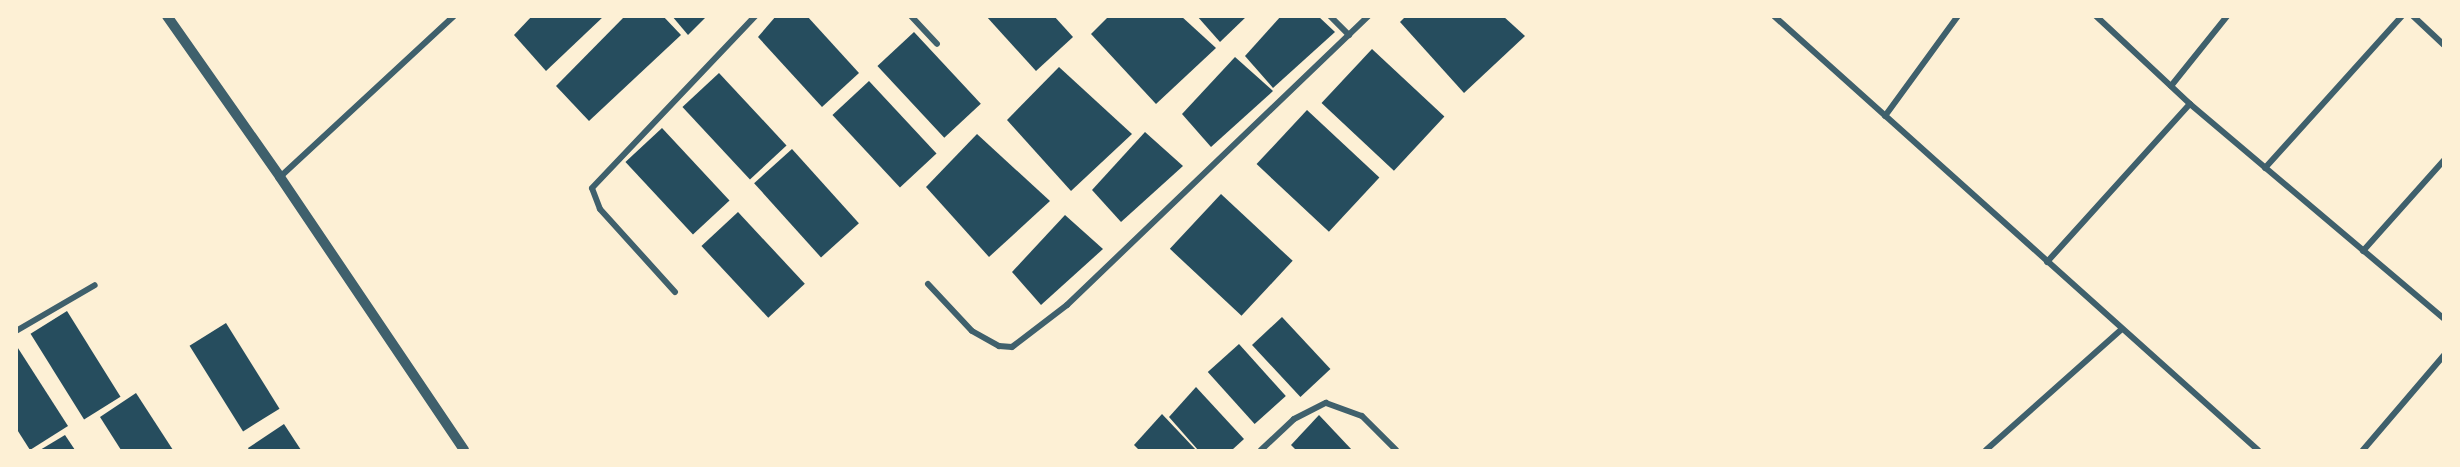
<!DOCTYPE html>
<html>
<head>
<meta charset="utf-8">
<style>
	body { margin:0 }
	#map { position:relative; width:2460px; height:467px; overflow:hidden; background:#fdf0d5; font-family:Commissioner,sans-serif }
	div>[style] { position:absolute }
	.building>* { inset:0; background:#264d5e; transform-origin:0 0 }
	.minor>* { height:6px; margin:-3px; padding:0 3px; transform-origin:3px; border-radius:3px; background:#3f606c }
	.tertiary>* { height:10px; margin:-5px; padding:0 5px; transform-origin:5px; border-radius:5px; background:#3f606c }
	span { translate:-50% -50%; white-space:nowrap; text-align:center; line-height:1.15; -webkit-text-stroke:5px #fdf0d5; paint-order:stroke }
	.frame { position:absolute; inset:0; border:18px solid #fdf0d5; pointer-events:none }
</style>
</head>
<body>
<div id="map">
	<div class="building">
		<div style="clip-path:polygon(532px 16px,604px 16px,546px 71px,514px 35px)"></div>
		<div style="clip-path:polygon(625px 16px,663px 16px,681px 35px,589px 121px,556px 86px)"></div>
		<div style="clip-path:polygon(672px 16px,707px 16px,688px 35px)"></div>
		<div style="clip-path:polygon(776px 16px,807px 16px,859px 73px,822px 107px,758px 37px)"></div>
		<div style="clip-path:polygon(986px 16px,1054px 16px,1073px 37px,1036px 71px)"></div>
		<div style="clip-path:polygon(1109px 16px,1181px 16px,1216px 48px,1156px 104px,1091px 34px)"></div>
		<div style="clip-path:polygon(1197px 16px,1247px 16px,1220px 42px)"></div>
		<div style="clip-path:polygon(1281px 16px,1318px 16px,1335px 32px,1273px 88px,1245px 56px)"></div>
		<div style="clip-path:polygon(1406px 16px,1503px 16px,1525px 36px,1464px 93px,1400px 22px)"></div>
		<div style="left:914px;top:32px;width:98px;height:50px;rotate:47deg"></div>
		<div style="left:1372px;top:49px;width:99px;height:74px;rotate:43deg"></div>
		<div style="clip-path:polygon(1235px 57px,1273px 91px,1211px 147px,1182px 114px)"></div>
		<div style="clip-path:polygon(1059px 67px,1132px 134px,1071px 191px,1007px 120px)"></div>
		<div style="left:719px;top:73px;width:99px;height:50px;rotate:47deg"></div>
		<div style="left:869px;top:81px;width:99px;height:50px;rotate:47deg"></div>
		<div style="left:1307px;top:110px;width:99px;height:74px;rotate:43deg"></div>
		<div style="left:662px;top:128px;width:99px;height:50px;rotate:47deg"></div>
		<div style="clip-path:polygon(1145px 132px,1183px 166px,1121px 222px,1092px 190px)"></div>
		<div style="clip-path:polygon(977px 134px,1050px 201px,989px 257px,926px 187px)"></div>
		<div style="left:792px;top:149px;width:100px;height:51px;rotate:48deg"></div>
		<div style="left:1221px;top:194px;width:98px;height:75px;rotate:43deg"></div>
		<div style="left:738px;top:212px;width:98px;height:50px;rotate:47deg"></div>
		<div style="clip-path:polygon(1065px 215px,1103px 249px,1041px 305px,1012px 272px)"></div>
		<div style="left:67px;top:311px;width:101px;height:43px;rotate:58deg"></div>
		<div style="left:1282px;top:317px;width:71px;height:41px;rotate:47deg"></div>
		<div style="left:226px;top:323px;width:101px;height:43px;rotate:58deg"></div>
		<div style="left:1239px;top:344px;width:70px;height:42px;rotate:48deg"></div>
		<div style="clip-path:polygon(16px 345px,68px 426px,30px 450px,16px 428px)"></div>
		<div style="clip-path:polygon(1196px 387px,1244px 439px,1232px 450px,1198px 450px,1169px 417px)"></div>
		<div style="clip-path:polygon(136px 393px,173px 450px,121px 450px,100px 417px)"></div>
		<div style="clip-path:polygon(1162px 414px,1196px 450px,1139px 450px,1134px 445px)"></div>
		<div style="clip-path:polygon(1319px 415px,1352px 450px,1296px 450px,1291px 445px)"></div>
		<div style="clip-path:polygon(284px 424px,301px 450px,249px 450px,248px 448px)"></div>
		<div style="clip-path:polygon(65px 435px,75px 450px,40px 450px)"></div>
	</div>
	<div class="minor">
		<div style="left:911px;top:16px;width:38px;rotate:47deg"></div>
		<div style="left:1330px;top:16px;width:27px;rotate:45deg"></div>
		<div style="left:1774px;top:16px;width:650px;rotate:41.88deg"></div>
		<div style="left:2096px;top:16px;width:129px;rotate:43.1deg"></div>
		<div style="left:2190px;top:104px;width:333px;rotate:40.2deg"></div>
		<div style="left:2413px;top:16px;width:42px;rotate:43.1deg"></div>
		<div style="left:2171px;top:86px;width:90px;rotate:-51.3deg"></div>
		<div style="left:1885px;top:116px;width:124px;rotate:-53.9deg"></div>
		<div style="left:2265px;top:168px;width:205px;rotate:-48deg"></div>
		<div style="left:280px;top:177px;width:237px;rotate:-42.8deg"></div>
		<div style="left:2363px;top:251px;width:122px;rotate:-48.3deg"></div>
		<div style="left:2047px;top:262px;width:213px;rotate:-47.9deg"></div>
		<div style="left:928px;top:284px;width:64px;rotate:46.9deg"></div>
		<div style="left:972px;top:331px;width:31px;rotate:29deg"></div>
		<div style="left:999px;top:346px;width:13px;rotate:4deg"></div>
		<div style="left:1012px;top:347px;width:69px;rotate:-37.4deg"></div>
		<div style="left:1067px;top:305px;width:417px;rotate:-43.8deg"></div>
		<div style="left:675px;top:292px;width:112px;rotate:-132.1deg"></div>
		<div style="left:600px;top:209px;width:22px;rotate:-111deg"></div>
		<div style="left:592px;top:188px;width:237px;rotate:-46.5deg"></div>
		<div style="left:16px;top:331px;width:91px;rotate:-30.2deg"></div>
		<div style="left:1261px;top:450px;width:45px;rotate:-43.2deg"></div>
		<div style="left:1294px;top:419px;width:36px;rotate:-27deg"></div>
		<div style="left:1326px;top:403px;width:38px;rotate:20deg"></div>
		<div style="left:1362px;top:416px;width:48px;rotate:45deg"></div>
		<div style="left:1986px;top:450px;width:182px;rotate:-41.7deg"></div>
		<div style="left:2363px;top:450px;width:125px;rotate:-49.5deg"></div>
	</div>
	<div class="tertiary">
		<div style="left:167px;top:16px;width:197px;rotate:54.9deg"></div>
		<div style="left:280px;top:177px;width:329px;rotate:56deg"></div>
	</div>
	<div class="frame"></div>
</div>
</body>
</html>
